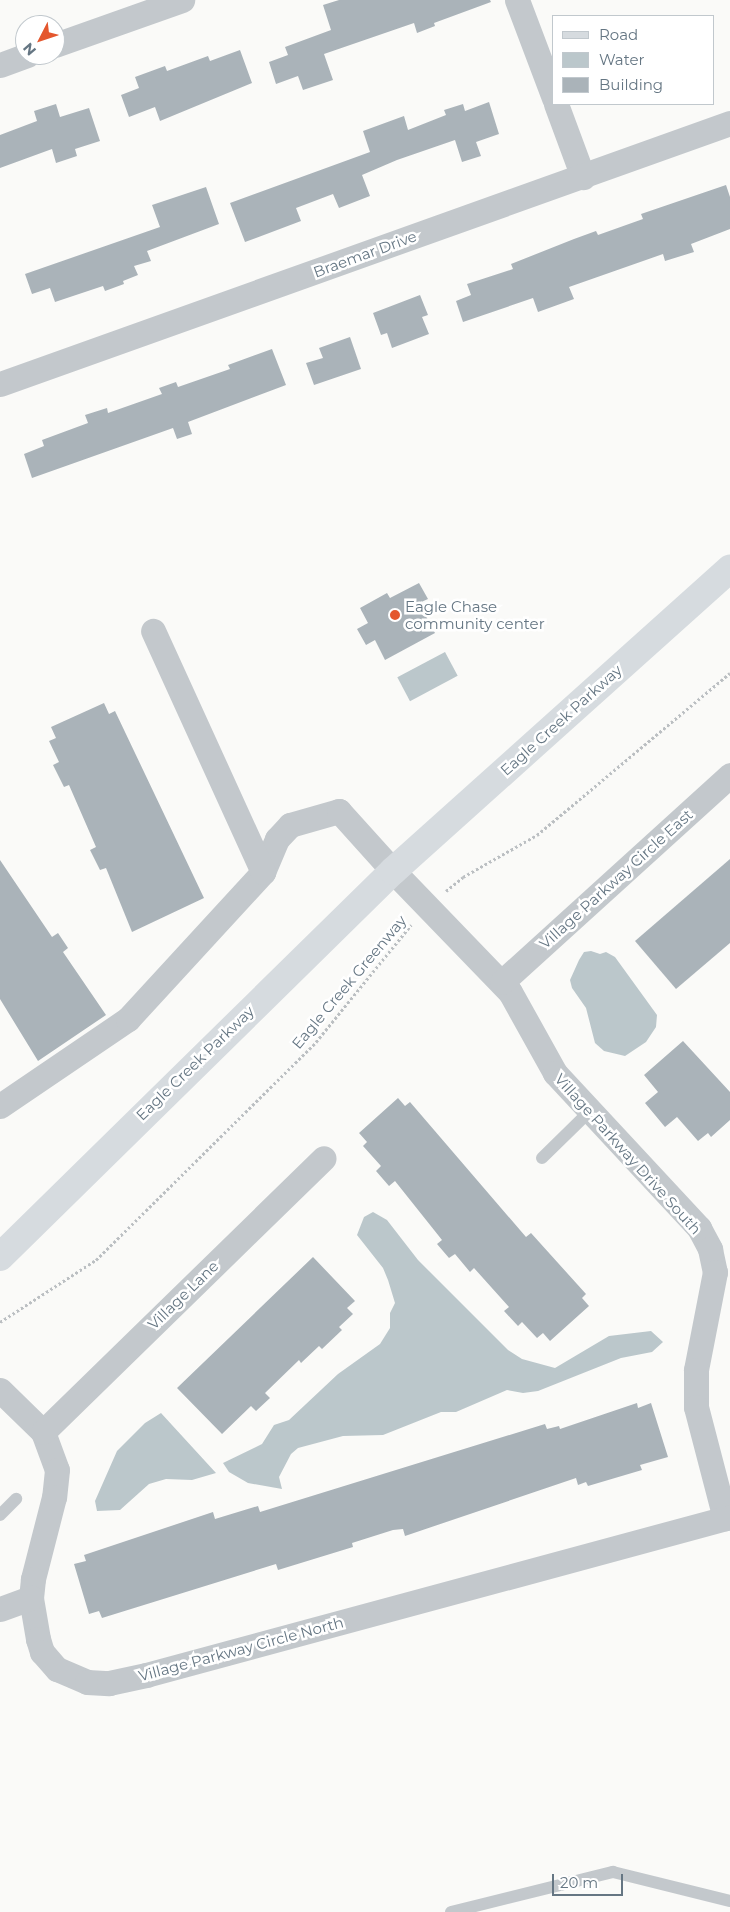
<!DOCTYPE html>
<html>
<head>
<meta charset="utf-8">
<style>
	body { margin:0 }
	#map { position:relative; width:730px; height:1912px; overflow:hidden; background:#fafaf8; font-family:Montserrat,sans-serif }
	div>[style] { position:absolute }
	.water>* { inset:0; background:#bbc7cb; transform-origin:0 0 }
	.building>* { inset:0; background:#aab3b9 }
	.path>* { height:3px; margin-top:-1.5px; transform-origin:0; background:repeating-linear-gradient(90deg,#bbbfc2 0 2.5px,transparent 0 5px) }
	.service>* { height:12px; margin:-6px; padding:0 6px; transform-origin:6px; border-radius:6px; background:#c3c8cc }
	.minor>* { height:25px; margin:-12.5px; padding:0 12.5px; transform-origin:12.5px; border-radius:12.5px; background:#c3c8cc }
	.secondary>* { height:28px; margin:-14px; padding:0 14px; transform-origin:14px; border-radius:14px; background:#d6dbdf }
	.dots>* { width:14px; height:14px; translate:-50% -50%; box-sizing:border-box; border:2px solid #fff; border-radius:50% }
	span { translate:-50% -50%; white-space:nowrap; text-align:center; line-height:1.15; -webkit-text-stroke:5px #fff; paint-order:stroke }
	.street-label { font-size:15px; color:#657683 }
	.poi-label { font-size:15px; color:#657683 }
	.left { translate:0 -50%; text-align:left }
	.legend { position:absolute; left:552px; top:15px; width:162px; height:90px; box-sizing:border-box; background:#fff; border:1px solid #c1c8cd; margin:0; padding:6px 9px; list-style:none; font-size:15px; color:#657683 }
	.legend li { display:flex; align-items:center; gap:10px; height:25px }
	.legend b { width:25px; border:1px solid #c1c8cd }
	.north { position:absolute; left:15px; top:15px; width:50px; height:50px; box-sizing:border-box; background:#fff; border:1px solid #c1c8cd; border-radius:50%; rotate:229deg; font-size:14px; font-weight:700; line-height:20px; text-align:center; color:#657683 }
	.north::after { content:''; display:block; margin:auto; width:18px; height:22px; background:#e4572e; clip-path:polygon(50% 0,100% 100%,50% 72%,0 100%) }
	.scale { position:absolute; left:552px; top:1874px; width:71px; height:22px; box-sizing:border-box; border:2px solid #657683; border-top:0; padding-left:6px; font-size:15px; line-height:18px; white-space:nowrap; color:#657683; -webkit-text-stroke:4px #fff; paint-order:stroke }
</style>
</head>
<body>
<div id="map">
	<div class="water">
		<div style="left:445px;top:652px;width:27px;height:54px;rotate:62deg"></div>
		<div style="clip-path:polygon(591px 951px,600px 954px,606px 952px,615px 957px,657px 1015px,656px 1027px,646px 1042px,625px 1056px,604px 1051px,595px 1043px,586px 1008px,572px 988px,570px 980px,579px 960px,584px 952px)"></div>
		<div style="clip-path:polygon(373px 1212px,387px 1220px,418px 1260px,508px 1350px,522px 1359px,555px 1368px,609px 1336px,651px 1331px,663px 1342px,652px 1352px,621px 1358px,538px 1391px,523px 1393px,507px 1390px,456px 1412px,441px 1412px,383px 1435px,343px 1436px,298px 1448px,291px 1454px,279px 1477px,282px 1489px,248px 1483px,229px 1472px,223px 1463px,262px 1444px,274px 1425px,289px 1420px,338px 1374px,380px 1344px,390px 1328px,390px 1313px,395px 1303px,388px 1280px,383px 1268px,357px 1235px,364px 1217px)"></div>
		<div style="clip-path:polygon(161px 1413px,216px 1473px,192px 1480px,166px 1479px,149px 1484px,120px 1510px,97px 1511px,95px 1501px,117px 1451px,145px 1423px)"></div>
	</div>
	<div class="building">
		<div style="clip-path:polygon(339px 0,490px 0,491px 2px,434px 23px,435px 26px,417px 33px,414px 23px,324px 54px,333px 80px,303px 90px,298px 76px,276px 84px,269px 62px,288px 55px,285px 47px,331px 30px,323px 5px)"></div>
		<div style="clip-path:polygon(240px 50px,252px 83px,160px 121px,155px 107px,129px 117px,121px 95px,139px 88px,135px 77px,165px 66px,167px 71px,208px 56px,210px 61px)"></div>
		<div style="clip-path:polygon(489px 102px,499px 134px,476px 142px,481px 156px,462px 162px,455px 140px,397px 160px,362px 175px,370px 196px,339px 208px,333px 194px,296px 208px,301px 221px,245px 242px,230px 203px,370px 152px,363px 131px,404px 116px,408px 130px,446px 115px,444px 110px,463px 104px,465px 111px)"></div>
		<div style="clip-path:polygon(56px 104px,60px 117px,89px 108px,100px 141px,75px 149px,77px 156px,56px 163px,52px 149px,0 168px,0 135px,37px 121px,34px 111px)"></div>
		<div style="clip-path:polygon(726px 185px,730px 197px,730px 229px,691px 244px,694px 252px,665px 261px,663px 254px,569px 287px,574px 299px,538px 312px,533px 298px,463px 322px,456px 301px,471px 295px,467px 284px,513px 269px,511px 264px,574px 239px,596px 231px,598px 235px,643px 219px,641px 214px)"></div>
		<div style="clip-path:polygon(206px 187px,219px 224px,147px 251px,151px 261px,134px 266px,138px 275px,123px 281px,124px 284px,105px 291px,103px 286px,55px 302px,50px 288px,32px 294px,25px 274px,160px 227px,152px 205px)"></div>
		<div style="clip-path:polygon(420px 295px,428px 315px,422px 317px,429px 334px,392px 348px,387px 333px,381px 335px,373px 313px)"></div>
		<div style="clip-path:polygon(350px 337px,361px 369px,314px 385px,306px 363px,323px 358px,319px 348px)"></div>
		<div style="clip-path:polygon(272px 349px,286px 385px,188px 422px,192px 434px,177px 439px,173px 428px,32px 478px,24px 454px,44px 446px,42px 440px,88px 423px,85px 415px,107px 408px,108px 413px,162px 394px,159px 388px,176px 382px,178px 387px,230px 369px,228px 365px)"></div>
		<div style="clip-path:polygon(419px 583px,428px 599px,419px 603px,435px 633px,385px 660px,375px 640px,366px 645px,357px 629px,368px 623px,360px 608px,387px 593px,390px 598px)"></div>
		<div style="clip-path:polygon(104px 703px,109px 714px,115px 711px,204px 898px,132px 932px,106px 868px,100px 870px,90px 850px,96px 847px,69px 785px,64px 787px,53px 765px,59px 762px,49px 741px,56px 738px,51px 727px)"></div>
		<div style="clip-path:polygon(730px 859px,730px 943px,676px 989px,635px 941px)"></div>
		<div style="clip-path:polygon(0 860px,52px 937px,58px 933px,68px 948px,63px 952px,106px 1015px,38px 1061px,0 999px)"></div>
		<div style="clip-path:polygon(683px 1041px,730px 1092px,730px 1120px,711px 1137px,708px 1133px,698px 1141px,677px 1117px,665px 1127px,645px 1103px,658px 1092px,644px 1075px)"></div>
		<div style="clip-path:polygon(398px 1098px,405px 1106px,410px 1102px,526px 1237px,531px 1233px,586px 1294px,582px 1298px,589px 1306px,550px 1341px,543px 1333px,537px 1338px,522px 1322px,518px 1326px,504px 1311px,509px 1307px,474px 1268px,470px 1272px,455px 1254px,449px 1258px,437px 1244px,442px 1240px,395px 1181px,389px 1186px,376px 1171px,381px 1166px,363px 1146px,367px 1142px,359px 1133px)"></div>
		<div style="clip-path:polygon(313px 1257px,355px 1301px,347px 1308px,353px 1314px,339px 1327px,342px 1330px,322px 1349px,319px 1346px,301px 1363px,299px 1360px,265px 1393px,270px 1398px,256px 1411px,251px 1406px,222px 1434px,177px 1388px)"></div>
		<div style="clip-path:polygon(637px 1403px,638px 1408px,651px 1403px,668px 1457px,640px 1465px,642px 1470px,588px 1486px,586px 1482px,578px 1485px,576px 1478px,405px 1536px,403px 1529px,393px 1530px,352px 1543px,353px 1547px,278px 1570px,276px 1564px,102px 1618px,99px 1611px,89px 1614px,74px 1564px,86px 1561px,84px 1555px,213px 1512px,215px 1519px,258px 1506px,260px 1512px,545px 1424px,547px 1429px,559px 1426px,560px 1429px)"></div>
	</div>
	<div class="path">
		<div style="left:446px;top:891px;width:22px;rotate:-39deg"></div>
		<div style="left:463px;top:877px;width:85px;rotate:-29.6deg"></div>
		<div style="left:537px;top:835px;width:252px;rotate:-40deg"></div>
		<div style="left:0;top:1322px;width:114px;rotate:-32.9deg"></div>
		<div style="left:96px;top:1260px;width:310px;rotate:-44.7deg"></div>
		<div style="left:316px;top:1042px;width:151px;rotate:-50.9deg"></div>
	</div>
	<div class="service">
		<div style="left:542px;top:1158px;width:67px;rotate:-44.4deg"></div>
		<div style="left:0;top:1515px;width:23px;rotate:-45deg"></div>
		<div style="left:451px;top:1912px;width:167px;rotate:-13.9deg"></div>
		<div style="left:613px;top:1872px;width:121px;rotate:13.9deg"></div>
	</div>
	<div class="minor">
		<div style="left:517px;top:0;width:105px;rotate:69.3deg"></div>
		<div style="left:55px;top:45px;width:135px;rotate:-19.5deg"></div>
		<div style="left:0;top:65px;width:29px;rotate:-20deg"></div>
		<div style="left:556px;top:104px;width:78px;rotate:69.7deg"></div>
		<div style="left:0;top:384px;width:775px;rotate:-19.67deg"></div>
		<div style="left:263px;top:872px;width:36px;rotate:-67deg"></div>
		<div style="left:277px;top:839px;width:19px;rotate:-47deg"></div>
		<div style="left:290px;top:825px;width:51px;rotate:-15.9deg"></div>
		<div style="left:339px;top:811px;width:81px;rotate:48deg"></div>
		<div style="left:393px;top:871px;width:168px;rotate:46deg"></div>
		<div style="left:510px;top:992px;width:93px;rotate:60.9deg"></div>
		<div style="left:555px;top:1073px;width:212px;rotate:47.1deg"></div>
		<div style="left:699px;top:1228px;width:24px;rotate:62deg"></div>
		<div style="left:710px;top:1249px;width:24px;rotate:78deg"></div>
		<div style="left:715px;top:1272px;width:100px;rotate:101deg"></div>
		<div style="left:696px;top:1370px;width:37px;rotate:90deg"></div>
		<div style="left:696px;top:1407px;width:115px;rotate:75.4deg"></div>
		<div style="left:502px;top:982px;width:308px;rotate:-42.2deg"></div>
		<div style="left:0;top:1106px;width:155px;rotate:-34.2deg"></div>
		<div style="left:128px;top:1019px;width:200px;rotate:-47.4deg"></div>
		<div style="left:263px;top:872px;width:265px;rotate:-114.5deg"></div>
		<div style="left:0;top:1390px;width:60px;rotate:44.3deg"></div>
		<div style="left:43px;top:1432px;width:40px;rotate:69.8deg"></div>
		<div style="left:57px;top:1470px;width:27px;rotate:96deg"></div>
		<div style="left:54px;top:1497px;width:85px;rotate:104.4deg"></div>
		<div style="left:33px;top:1579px;width:19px;rotate:96deg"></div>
		<div style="left:31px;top:1598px;width:42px;rotate:80.3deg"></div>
		<div style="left:38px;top:1639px;width:14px;rotate:73deg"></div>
		<div style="left:42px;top:1652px;width:23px;rotate:49deg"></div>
		<div style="left:57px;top:1669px;width:33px;rotate:23deg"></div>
		<div style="left:87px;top:1682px;width:22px;rotate:3deg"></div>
		<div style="left:109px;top:1683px;width:38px;rotate:-12deg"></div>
		<div style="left:146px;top:1675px;width:605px;rotate:-15.14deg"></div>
		<div style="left:43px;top:1432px;width:392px;rotate:-44.3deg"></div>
		<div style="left:0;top:1609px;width:33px;rotate:-20deg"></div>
	</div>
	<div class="secondary">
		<div style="left:0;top:1257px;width:551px;rotate:-44.49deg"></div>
		<div style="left:393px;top:871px;width:453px;rotate:-41.9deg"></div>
	</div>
	<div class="dots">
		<div style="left:395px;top:615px;background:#e4572e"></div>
	</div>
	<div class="street-label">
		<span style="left:365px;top:254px;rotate:-20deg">Braemar Drive</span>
		<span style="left:561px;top:720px;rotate:-42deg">Eagle Creek Parkway</span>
		<span style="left:616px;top:879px;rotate:-42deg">Village Parkway Circle East</span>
		<span style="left:349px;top:982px;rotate:-50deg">Eagle Creek Greenway</span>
		<span style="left:195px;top:1063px;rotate:-44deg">Eagle Creek Parkway</span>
		<span style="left:628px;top:1154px;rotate:48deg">Village Parkway Drive South</span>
		<span style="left:183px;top:1295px;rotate:-44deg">Village Lane</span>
		<span style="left:241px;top:1649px;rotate:-15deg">Village Parkway Circle North</span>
	</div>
	<div class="poi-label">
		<span class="left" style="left:405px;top:615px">Eagle Chase<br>community center</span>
	</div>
	<ul class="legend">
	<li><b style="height:6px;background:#d6dbdf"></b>Road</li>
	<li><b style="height:14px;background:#bbc7cb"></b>Water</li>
	<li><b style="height:14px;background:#aab3b9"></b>Building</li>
	</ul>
	<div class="north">N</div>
	<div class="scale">20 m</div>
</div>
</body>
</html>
